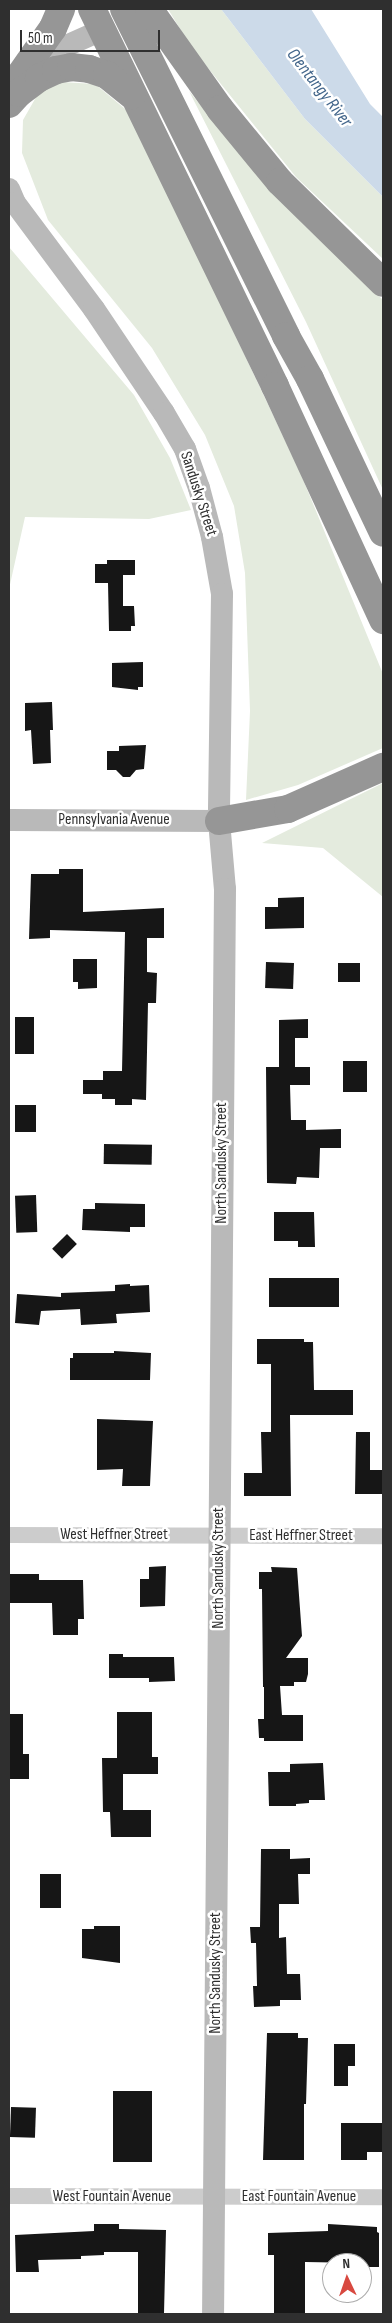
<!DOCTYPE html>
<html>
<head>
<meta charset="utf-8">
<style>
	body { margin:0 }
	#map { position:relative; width:392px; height:2323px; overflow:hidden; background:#fff; font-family:"Sofia Sans Condensed",sans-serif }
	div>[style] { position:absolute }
	.green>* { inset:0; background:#e4ebde }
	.water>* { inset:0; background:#ccdae9 }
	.building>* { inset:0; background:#161616; transform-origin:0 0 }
	.street>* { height:16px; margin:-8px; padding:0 8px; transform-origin:8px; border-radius:8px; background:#ccc }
	.secondary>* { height:22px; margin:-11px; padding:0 11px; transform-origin:11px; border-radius:11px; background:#b9b9b9 }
	.highway>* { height:28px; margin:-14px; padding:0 14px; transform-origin:14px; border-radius:14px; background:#969696 }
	span { translate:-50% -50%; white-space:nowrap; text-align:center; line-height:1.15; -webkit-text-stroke:5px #fff; paint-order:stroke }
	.street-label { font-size:16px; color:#2f2f2f }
	.water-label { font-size:18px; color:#43668b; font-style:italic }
	.frame { position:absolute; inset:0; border:10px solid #2f2f2f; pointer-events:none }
	.north { position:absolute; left:322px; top:2253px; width:50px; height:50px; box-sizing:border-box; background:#fff; border:1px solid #acacac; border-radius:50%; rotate:357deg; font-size:14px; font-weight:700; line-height:20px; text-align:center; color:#2f2f2f }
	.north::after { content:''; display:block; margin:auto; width:18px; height:22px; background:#d84940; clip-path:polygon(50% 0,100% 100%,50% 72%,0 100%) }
	.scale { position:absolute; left:20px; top:30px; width:140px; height:22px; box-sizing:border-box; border:2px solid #2f2f2f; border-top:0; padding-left:6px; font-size:15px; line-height:18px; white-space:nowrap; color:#2f2f2f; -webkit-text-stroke:4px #fff; paint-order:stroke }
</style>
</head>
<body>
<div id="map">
	<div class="green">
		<div style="clip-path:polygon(168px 9px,221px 9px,305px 119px,383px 197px,383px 259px,296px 177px,191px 47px)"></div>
		<div style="clip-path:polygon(61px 82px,95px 84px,130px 113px,300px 472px,383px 674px,383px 748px,298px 785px,246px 800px,250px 711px,245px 573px,234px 506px,205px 435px,152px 348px,48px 220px,22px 153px,23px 120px,39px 92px)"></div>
		<div style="clip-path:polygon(189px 91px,237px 150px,304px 225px,383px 300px,383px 490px,306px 322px)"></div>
		<div style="clip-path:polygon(9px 247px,134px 395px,170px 458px,191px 510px,149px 519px,25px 517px,9px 589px)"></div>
		<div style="clip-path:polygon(383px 783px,383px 897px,323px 848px,262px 843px)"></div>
	</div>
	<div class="water">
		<div style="clip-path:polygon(221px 9px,311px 9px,370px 104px,383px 117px,383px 197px,305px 119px)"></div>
	</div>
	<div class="building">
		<div style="clip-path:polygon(107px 560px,135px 560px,135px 575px,123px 575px,123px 606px,134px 606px,135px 626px,131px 626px,131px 631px,109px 631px,108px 583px,95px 583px,95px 564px,107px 564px)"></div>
		<div style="clip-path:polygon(143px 662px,143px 687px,138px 687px,138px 690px,112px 687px,112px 663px)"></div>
		<div style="clip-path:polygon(52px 702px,53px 730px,50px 730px,51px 763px,33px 764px,31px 730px,25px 731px,25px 703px)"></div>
		<div style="clip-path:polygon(146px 745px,144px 769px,136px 770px,130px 777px,123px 777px,116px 770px,107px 770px,107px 751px,119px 751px,119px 746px)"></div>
		<div style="clip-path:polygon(59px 869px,83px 869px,83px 912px,164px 908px,164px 938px,147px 938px,147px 972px,157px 973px,156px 1003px,148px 1003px,146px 1100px,132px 1099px,132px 1105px,115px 1105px,115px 1099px,102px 1099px,102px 1094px,83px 1094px,83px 1080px,103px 1080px,103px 1071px,122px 1071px,125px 932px,50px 930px,50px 938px,29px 939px,31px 874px,59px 874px)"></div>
		<div style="clip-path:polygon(304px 897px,304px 928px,265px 929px,265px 907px,278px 907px,278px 898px)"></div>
		<div style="clip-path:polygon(73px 959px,97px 959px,97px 988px,78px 989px,78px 982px,73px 982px)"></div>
		<div style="left:266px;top:962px;width:28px;height:26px;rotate:2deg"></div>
		<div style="left:338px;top:963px;width:22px;height:19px"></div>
		<div style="left:15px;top:1017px;width:19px;height:37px"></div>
		<div style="clip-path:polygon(308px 1019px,308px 1038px,295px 1038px,295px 1067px,310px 1067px,310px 1085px,290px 1085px,291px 1120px,306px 1120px,306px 1130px,341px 1129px,341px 1148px,320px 1148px,319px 1178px,297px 1177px,296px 1184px,267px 1183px,266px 1067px,279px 1067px,279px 1020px)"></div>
		<div style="left:343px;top:1061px;width:24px;height:31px"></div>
		<div style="left:36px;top:1105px;width:27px;height:21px;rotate:90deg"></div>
		<div style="left:104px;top:1144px;width:48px;height:20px;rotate:1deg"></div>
		<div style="left:36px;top:1195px;width:37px;height:21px;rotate:88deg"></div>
		<div style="clip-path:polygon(95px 1203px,145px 1204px,145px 1227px,130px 1227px,130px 1232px,82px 1230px,83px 1209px,95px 1209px)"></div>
		<div style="clip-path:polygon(274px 1212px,314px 1212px,315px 1247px,298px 1247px,298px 1241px,274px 1241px)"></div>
		<div style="left:67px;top:1234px;width:14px;height:21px;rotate:45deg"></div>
		<div style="left:339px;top:1278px;width:29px;height:70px;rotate:90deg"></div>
		<div style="clip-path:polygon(130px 1284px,130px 1286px,149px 1285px,150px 1312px,116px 1314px,117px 1323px,81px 1325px,80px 1309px,41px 1311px,39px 1325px,15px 1323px,17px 1294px,61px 1297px,61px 1293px,115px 1291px,115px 1285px)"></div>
		<div style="clip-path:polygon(257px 1339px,304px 1339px,304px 1342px,313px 1342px,314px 1390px,353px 1390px,353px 1415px,290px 1415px,291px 1496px,244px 1496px,244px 1473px,262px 1473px,261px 1432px,271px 1432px,271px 1364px,257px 1364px)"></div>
		<div style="clip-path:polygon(114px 1351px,151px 1353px,150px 1380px,70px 1380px,70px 1358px,73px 1358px,73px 1353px,114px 1353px)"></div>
		<div style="clip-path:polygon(97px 1419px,153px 1421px,150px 1486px,122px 1486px,123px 1469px,97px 1470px)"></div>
		<div style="clip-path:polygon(356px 1432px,370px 1432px,370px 1470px,383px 1470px,383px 1494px,355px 1494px)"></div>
		<div style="clip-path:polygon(166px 1566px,165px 1606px,140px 1607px,140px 1579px,149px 1579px,149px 1567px)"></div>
		<div style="clip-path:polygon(271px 1567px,297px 1568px,302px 1636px,286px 1658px,308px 1658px,308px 1674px,306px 1682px,294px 1682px,294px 1686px,280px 1686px,282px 1715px,303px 1715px,303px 1741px,264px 1741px,264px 1738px,259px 1738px,258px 1719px,264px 1719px,264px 1687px,263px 1687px,262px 1589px,259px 1589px,259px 1572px,272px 1572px)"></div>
		<div style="clip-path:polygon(9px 1574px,39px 1574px,39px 1580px,83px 1580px,84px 1619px,78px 1619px,78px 1635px,53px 1635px,52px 1603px,9px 1603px)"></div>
		<div style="clip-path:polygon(109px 1654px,123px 1654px,123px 1657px,174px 1657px,175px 1681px,149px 1682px,149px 1678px,109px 1678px)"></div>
		<div style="clip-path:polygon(117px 1712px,152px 1712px,152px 1757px,158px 1757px,158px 1774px,123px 1774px,123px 1810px,151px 1810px,151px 1837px,111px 1837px,110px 1812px,103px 1812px,102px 1758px,117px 1758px)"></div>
		<div style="clip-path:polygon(9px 1714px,23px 1714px,23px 1754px,29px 1754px,29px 1779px,9px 1779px)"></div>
		<div style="clip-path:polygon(323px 1763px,325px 1800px,309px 1800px,309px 1803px,296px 1804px,296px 1806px,269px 1806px,268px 1772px,290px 1772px,290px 1764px)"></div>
		<div style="clip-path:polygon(261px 1849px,290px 1849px,290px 1859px,310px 1858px,310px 1874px,298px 1874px,299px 1904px,279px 1904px,279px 1938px,286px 1937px,287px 1974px,300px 1974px,301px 2000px,280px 2000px,280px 2006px,254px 2007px,253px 1986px,257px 1986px,256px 1943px,251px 1943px,250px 1927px,260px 1927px)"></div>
		<div style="left:40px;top:1874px;width:21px;height:34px"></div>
		<div style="clip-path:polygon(94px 1926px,120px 1926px,120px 1963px,82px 1958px,82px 1929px,94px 1929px)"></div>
		<div style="clip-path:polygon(267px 2033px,298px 2033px,298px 2038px,308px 2038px,306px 2104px,304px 2104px,304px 2160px,263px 2160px)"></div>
		<div style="clip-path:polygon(334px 2044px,355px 2044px,355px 2066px,348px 2066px,348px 2086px,334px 2086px)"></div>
		<div style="left:113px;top:2091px;width:39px;height:71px"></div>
		<div style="left:11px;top:2107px;width:25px;height:30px;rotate:2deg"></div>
		<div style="clip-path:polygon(341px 2123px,383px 2123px,383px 2152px,367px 2152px,367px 2160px,341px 2160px)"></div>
		<div style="clip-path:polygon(94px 2224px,119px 2224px,119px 2229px,166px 2230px,164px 2314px,138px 2314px,138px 2252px,104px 2252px,104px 2255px,81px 2256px,81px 2259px,38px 2260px,39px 2272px,16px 2272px,15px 2235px,94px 2231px)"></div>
		<div style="clip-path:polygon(328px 2224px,377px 2227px,377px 2232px,379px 2233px,379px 2267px,363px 2267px,363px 2263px,305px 2262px,305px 2314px,274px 2314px,274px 2255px,268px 2255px,268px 2233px,328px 2231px)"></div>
	</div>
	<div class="street">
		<div style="left:9px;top:1535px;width:374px;rotate:0.2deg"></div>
		<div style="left:9px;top:2196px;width:374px;rotate:0.2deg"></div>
	</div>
	<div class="secondary">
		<div style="left:31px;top:73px;width:25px;rotate:-48deg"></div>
		<div style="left:48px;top:54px;width:59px;rotate:-24deg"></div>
		<div style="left:9px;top:189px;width:15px;rotate:67deg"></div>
		<div style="left:15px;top:203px;width:132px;rotate:53.3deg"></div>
		<div style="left:94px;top:309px;width:125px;rotate:56.1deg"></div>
		<div style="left:164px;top:413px;width:42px;rotate:59.7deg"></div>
		<div style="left:185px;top:449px;width:41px;rotate:70.3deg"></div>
		<div style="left:199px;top:488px;width:51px;rotate:75.1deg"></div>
		<div style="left:212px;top:537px;width:58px;rotate:80deg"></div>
		<div style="left:222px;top:594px;width:227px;rotate:90.8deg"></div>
		<div style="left:219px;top:821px;width:68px;rotate:85deg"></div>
		<div style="left:225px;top:889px;width:1425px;rotate:90.48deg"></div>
		<div style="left:9px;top:820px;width:210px;rotate:0.3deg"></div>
	</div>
	<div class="highway">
		<div style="left:92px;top:9px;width:419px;rotate:64.1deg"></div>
		<div style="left:275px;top:386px;width:258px;rotate:65.2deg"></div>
		<div style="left:124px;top:9px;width:365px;rotate:63.6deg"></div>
		<div style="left:286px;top:336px;width:49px;rotate:60.8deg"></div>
		<div style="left:310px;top:379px;width:170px;rotate:64.6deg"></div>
		<div style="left:149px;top:9px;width:123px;rotate:54.6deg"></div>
		<div style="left:220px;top:109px;width:94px;rotate:50.6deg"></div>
		<div style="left:280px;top:182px;width:144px;rotate:44.4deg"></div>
		<div style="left:9px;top:95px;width:23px;rotate:-61deg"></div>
		<div style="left:20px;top:75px;width:57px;rotate:-54.9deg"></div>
		<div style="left:53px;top:28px;width:21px;rotate:-67deg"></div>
		<div style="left:9px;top:104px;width:15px;rotate:-48deg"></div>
		<div style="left:19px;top:93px;width:25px;rotate:-37deg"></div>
		<div style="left:39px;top:78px;width:19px;rotate:-25deg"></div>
		<div style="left:56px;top:70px;width:15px;rotate:-11deg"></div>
		<div style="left:71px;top:67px;width:18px;rotate:6deg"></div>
		<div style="left:89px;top:69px;width:19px;rotate:18deg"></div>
		<div style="left:107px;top:75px;width:32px;rotate:39deg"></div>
		<div style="left:219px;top:821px;width:70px;rotate:-9.9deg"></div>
		<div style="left:288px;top:809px;width:104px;rotate:-23.9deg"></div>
	</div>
	<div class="street-label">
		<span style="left:198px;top:494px;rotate:72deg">Sandusky Street</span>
		<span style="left:114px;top:820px">Pennsylvania Avenue</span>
		<span style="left:222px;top:1163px;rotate:-90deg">North Sandusky Street</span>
		<span style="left:114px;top:1535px">West Heffner Street</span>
		<span style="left:301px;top:1536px">East Heffner Street</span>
		<span style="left:219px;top:1568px;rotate:-90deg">North Sandusky Street</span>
		<span style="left:216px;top:1973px;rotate:-90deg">North Sandusky Street</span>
		<span style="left:112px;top:2197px">West Fountain Avenue</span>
		<span style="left:299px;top:2197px">East Fountain Avenue</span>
	</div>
	<div class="water-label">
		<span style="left:319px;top:88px;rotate:52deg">Olentangy River</span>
	</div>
	<div class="frame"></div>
	<div class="north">N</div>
	<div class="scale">50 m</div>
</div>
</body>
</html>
